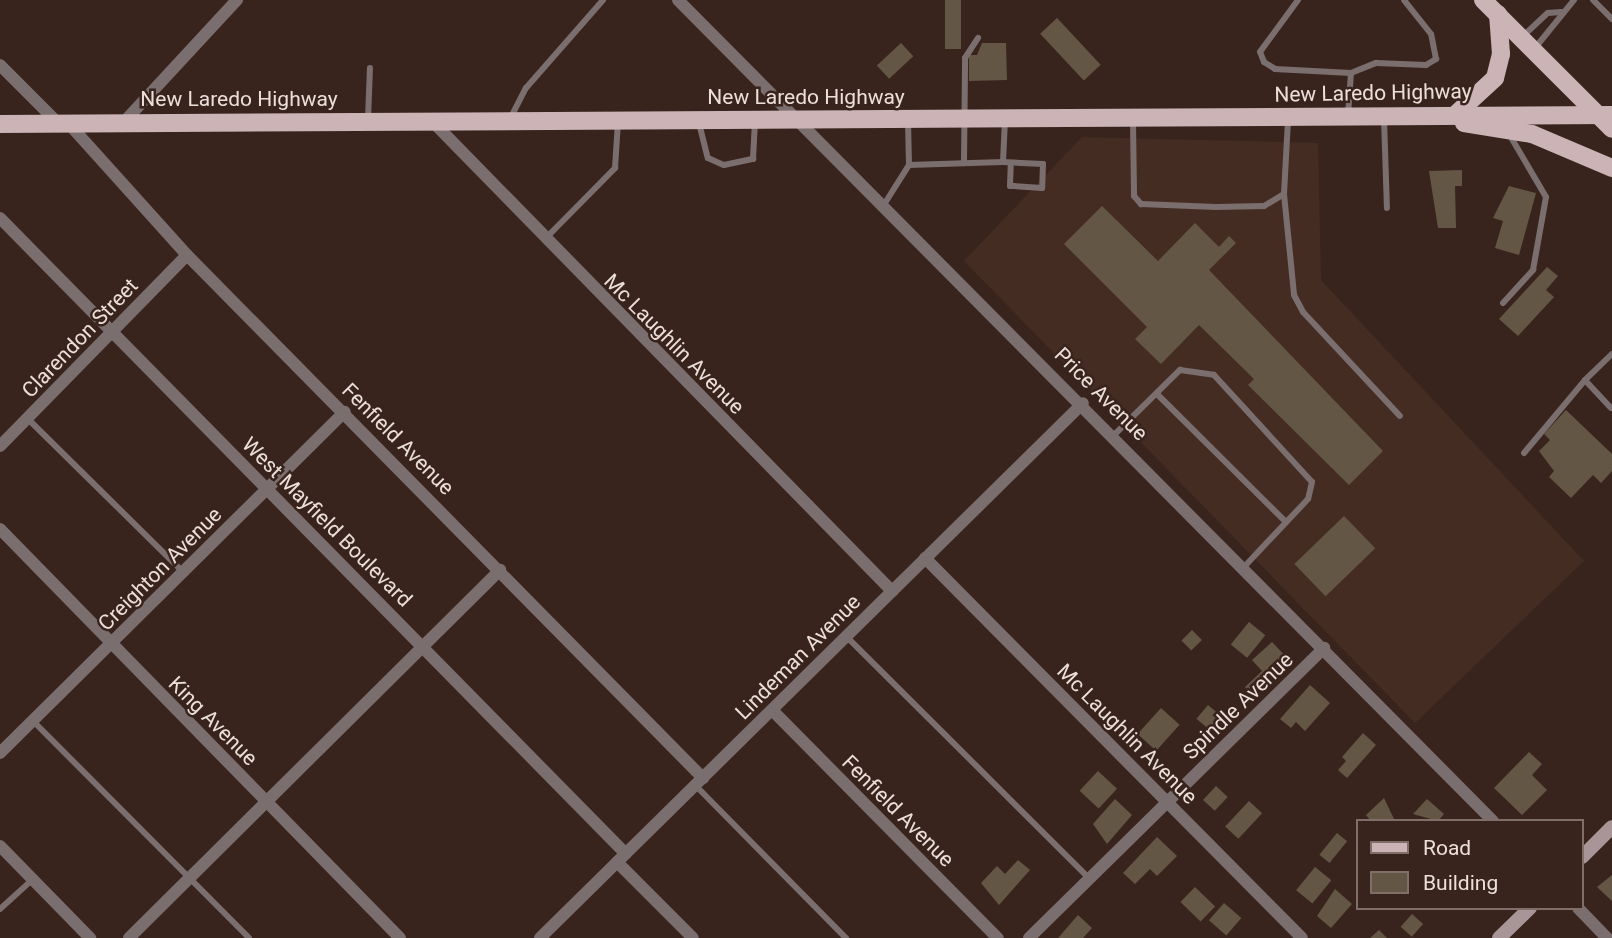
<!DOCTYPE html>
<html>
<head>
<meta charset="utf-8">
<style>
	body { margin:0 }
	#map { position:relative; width:1612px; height:938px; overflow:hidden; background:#38241d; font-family:Roboto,sans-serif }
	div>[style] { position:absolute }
	.built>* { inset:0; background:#452c22 }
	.building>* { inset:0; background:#645644; transform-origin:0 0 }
	.service>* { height:6px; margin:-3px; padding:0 3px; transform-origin:3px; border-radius:3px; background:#7a6e6f }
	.minor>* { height:12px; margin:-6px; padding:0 6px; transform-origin:6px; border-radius:6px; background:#7a6e6f }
	.secondary>* { height:14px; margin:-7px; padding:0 7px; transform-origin:7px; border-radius:7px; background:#a89597 }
	.primary>* { height:18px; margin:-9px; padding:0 9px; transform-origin:9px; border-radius:9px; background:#cbb3b6 }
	span { translate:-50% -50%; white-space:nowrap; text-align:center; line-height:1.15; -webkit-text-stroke:5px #38241d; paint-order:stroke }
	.street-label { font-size:21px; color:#ecdfda }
	.legend { position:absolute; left:1356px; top:819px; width:228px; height:91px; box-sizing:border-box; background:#38241d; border:2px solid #806f69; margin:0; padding:9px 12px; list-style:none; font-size:21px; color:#ecdfda }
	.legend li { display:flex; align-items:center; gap:14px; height:35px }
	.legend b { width:35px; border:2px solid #806f69 }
</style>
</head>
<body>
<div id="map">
	<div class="built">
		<div style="clip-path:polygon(1082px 137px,1318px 143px,1321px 280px,1584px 561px,1415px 723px,964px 261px)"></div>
	</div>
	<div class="building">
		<div style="left:945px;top:0;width:16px;height:49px"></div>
		<div style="left:1057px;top:18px;width:64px;height:23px;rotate:47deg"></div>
		<div style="left:901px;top:43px;width:18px;height:33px;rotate:47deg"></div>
		<div style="clip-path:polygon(982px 43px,1006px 43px,1007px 80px,969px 81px,969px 55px,977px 55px)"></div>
		<div style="clip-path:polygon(1462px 170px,1462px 186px,1455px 186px,1456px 228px,1438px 228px,1429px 171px)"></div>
		<div style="clip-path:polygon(1509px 186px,1536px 193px,1519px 255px,1495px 248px,1503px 221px,1493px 218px)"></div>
		<div style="clip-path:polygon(1102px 206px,1158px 261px,1195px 223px,1219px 247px,1229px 236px,1236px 243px,1209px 270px,1383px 451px,1349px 485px,1248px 385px,1254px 379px,1199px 325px,1161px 364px,1135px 339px,1147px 327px,1064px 244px)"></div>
		<div style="clip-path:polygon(1547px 267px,1558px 276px,1546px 290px,1554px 297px,1518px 336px,1499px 319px)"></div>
		<div style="clip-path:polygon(1566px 410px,1612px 454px,1612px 471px,1601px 483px,1593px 475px,1571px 498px,1549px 477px,1554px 471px,1539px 451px,1550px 440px,1544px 434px)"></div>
		<div style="left:1344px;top:516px;width:45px;height:69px;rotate:46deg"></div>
		<div style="left:1249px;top:622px;width:21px;height:29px;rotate:39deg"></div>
		<div style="left:1192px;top:630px;width:14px;height:15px;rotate:45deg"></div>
		<div style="clip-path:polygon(1272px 642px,1291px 662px,1254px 697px,1245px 687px,1262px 671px,1252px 660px)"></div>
		<div style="clip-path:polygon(1310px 685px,1330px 703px,1305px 731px,1296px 722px,1291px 728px,1280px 719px)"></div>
		<div style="left:1208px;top:705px;width:17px;height:18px;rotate:40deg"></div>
		<div style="left:1161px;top:708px;width:25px;height:35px;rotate:42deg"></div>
		<div style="clip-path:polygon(1363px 733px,1376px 745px,1347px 778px,1338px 770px,1346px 761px,1342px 757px)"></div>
		<div style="clip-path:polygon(1529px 752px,1542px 764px,1532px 775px,1547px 790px,1522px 815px,1494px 788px)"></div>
		<div style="left:1098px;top:771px;width:26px;height:27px;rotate:43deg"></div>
		<div style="left:1216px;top:786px;width:16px;height:19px;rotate:43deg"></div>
		<div style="clip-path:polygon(1384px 798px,1395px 821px,1371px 821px,1366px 815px)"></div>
		<div style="clip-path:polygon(1115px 799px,1132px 815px,1107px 844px,1093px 824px)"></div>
		<div style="clip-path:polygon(1427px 799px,1444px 814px,1438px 821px,1413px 814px)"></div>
		<div style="left:1249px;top:801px;width:18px;height:35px;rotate:43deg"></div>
		<div style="left:1337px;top:833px;width:13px;height:28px;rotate:39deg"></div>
		<div style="clip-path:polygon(1157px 837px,1177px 856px,1157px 876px,1150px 869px,1135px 884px,1123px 873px)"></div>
		<div style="clip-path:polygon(1018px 860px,1030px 870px,999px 905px,981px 883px,997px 866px,1005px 874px)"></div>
		<div style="left:1315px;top:867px;width:21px;height:30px;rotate:39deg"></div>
		<div style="clip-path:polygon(1612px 875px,1612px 901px,1597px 887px)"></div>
		<div style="left:1195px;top:887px;width:28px;height:21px;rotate:44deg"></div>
		<div style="clip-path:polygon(1335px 889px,1352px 904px,1331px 928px,1317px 916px)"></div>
		<div style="left:1224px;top:903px;width:23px;height:23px;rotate:41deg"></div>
		<div style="left:1412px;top:914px;width:15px;height:17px;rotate:42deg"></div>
		<div style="clip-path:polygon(1078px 915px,1092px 928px,1083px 938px,1058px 938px)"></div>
		<div style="clip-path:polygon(1379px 930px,1387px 938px,1370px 938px)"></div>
	</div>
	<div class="service">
		<div style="left:1298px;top:0;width:64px;rotate:126.2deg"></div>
		<div style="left:1260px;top:52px;width:11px;rotate:68deg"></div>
		<div style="left:1264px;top:62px;width:13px;rotate:32deg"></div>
		<div style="left:1275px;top:69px;width:76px;rotate:3deg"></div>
		<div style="left:1351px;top:73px;width:27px;rotate:-22deg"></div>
		<div style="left:1376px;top:63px;width:50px;rotate:2.3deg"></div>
		<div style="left:1426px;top:65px;width:12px;rotate:-31deg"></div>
		<div style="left:1436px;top:59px;width:25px;rotate:-101deg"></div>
		<div style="left:1431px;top:34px;width:43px;rotate:-128.5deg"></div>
		<div style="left:1593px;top:0;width:27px;rotate:45deg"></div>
		<div style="left:1523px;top:36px;width:34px;rotate:-43deg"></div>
		<div style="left:1548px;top:13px;width:13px;rotate:-4deg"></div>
		<div style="left:1535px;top:48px;width:62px;rotate:-50.9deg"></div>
		<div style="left:1348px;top:115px;width:42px;rotate:-85.9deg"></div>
		<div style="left:368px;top:119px;width:51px;rotate:-87.8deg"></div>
		<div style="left:510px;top:119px;width:35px;rotate:-63deg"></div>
		<div style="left:526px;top:88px;width:117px;rotate:-48.8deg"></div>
		<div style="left:1384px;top:119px;width:89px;rotate:88.1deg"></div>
		<div style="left:908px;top:121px;width:44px;rotate:88.7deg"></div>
		<div style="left:1133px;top:121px;width:75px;rotate:89.2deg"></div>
		<div style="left:1134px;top:196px;width:11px;rotate:49deg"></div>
		<div style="left:1141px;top:204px;width:75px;rotate:2.3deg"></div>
		<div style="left:1216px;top:207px;width:48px;rotate:-1.2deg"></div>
		<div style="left:1264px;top:206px;width:23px;rotate:-31deg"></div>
		<div style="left:1284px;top:194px;width:75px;rotate:-86.9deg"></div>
		<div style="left:699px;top:123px;width:36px;rotate:76deg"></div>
		<div style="left:708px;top:158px;width:17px;rotate:24deg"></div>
		<div style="left:724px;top:165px;width:30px;rotate:-12deg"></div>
		<div style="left:753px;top:159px;width:37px;rotate:-87deg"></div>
		<div style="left:964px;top:162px;width:104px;rotate:-89.4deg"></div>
		<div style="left:965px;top:58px;width:24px;rotate:-57deg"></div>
		<div style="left:1003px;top:162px;width:43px;rotate:-87.3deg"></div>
		<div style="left:1284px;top:194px;width:101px;rotate:84.3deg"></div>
		<div style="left:1294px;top:295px;width:19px;rotate:62deg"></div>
		<div style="left:1303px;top:312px;width:142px;rotate:47deg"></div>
		<div style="left:885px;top:203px;width:45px;rotate:-57.7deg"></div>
		<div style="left:909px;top:165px;width:94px;rotate:-1.8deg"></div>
		<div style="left:1003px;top:162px;width:40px;rotate:2.9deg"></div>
		<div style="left:1043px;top:164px;width:24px;rotate:92deg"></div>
		<div style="left:1042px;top:188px;width:32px;rotate:-176deg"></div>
		<div style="left:1010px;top:186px;width:23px;rotate:-88deg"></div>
		<div style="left:545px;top:239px;width:100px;rotate:-45.4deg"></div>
		<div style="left:615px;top:168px;width:46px;rotate:-86.3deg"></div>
		<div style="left:1503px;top:303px;width:45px;rotate:-47.7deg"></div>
		<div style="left:1533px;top:270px;width:74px;rotate:-79.9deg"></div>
		<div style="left:1546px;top:197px;width:73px;rotate:-120.4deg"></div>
		<div style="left:1157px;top:394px;width:182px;rotate:44.8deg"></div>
		<div style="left:1611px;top:408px;width:38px;rotate:-133deg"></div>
		<div style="left:1585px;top:380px;width:37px;rotate:-44deg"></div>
		<div style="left:28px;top:419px;width:218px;rotate:44.6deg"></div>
		<div style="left:1114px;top:435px;width:93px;rotate:-44.6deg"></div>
		<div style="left:1180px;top:370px;width:34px;rotate:8deg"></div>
		<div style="left:1214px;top:375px;width:145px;rotate:47.5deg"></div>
		<div style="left:1312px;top:482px;width:17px;rotate:103deg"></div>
		<div style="left:1308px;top:499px;width:93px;rotate:133.3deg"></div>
		<div style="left:1524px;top:453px;width:95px;rotate:-50.1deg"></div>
		<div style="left:846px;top:636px;width:343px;rotate:44.9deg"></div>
		<div style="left:33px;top:721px;width:306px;rotate:45.1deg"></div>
		<div style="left:696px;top:786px;width:214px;rotate:45.4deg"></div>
		<div style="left:0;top:909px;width:43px;rotate:-42.2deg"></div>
	</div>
	<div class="minor">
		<div style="left:678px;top:0;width:1157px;rotate:45.21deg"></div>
		<div style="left:0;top:65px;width:83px;rotate:45deg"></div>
		<div style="left:432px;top:121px;width:658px;rotate:45.62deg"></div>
		<div style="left:123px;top:123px;width:168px;rotate:-47.2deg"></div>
		<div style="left:69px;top:124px;width:176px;rotate:48deg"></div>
		<div style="left:187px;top:255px;width:735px;rotate:45.39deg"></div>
		<div style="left:0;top:218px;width:892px;rotate:45.45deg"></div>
		<div style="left:0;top:446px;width:267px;rotate:-45.6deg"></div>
		<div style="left:0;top:529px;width:572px;rotate:45.64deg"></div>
		<div style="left:925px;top:558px;width:535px;rotate:45.23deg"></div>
		<div style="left:772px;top:710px;width:321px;rotate:45.3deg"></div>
		<div style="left:0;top:753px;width:485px;rotate:-44.7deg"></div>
		<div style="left:0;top:846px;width:129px;rotate:45.6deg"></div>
		<div style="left:617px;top:862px;width:107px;rotate:45deg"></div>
		<div style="left:1578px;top:908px;width:42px;rotate:46deg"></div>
		<div style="left:129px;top:938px;width:523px;rotate:-44.77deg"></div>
		<div style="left:540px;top:938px;width:762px;rotate:-44.57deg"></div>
		<div style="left:1029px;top:938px;width:414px;rotate:-44.5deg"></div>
	</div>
	<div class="secondary">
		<div style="left:1582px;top:857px;width:42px;rotate:-45deg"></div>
		<div style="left:1499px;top:938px;width:43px;rotate:-44.1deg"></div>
	</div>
	<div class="primary">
		<div style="left:1483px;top:0;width:182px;rotate:45deg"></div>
		<div style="left:1456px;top:114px;width:53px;rotate:-42.7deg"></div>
		<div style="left:1495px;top:78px;width:25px;rotate:-76deg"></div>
		<div style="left:1501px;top:54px;width:40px;rotate:-94.3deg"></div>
		<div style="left:1464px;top:123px;width:69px;rotate:9.2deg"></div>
		<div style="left:1532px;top:134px;width:87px;rotate:23deg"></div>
		<div style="left:0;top:124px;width:1612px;rotate:-0.32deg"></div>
	</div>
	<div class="street-label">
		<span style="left:1373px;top:93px;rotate:-1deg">New Laredo Highway</span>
		<span style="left:806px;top:97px">New Laredo Highway</span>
		<span style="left:239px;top:99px">New Laredo Highway</span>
		<span style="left:80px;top:338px;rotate:-46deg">Clarendon Street</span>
		<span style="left:674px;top:344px;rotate:45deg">Mc Laughlin Avenue</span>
		<span style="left:1101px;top:394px;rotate:45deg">Price Avenue</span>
		<span style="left:398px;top:439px;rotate:45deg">Fenfield Avenue</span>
		<span style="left:327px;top:522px;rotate:45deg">West Mayfield Boulevard</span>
		<span style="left:160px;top:569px;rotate:-45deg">Creighton Avenue</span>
		<span style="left:798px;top:657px;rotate:-45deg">Lindeman Avenue</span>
		<span style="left:1238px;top:706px;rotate:-44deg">Spindle Avenue</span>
		<span style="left:213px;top:721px;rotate:45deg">King Avenue</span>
		<span style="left:1127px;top:734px;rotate:45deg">Mc Laughlin Avenue</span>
		<span style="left:898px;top:811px;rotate:45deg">Fenfield Avenue</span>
	</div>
	<ul class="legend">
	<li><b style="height:9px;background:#cbb3b6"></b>Road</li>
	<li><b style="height:19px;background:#645644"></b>Building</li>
	</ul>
</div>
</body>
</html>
